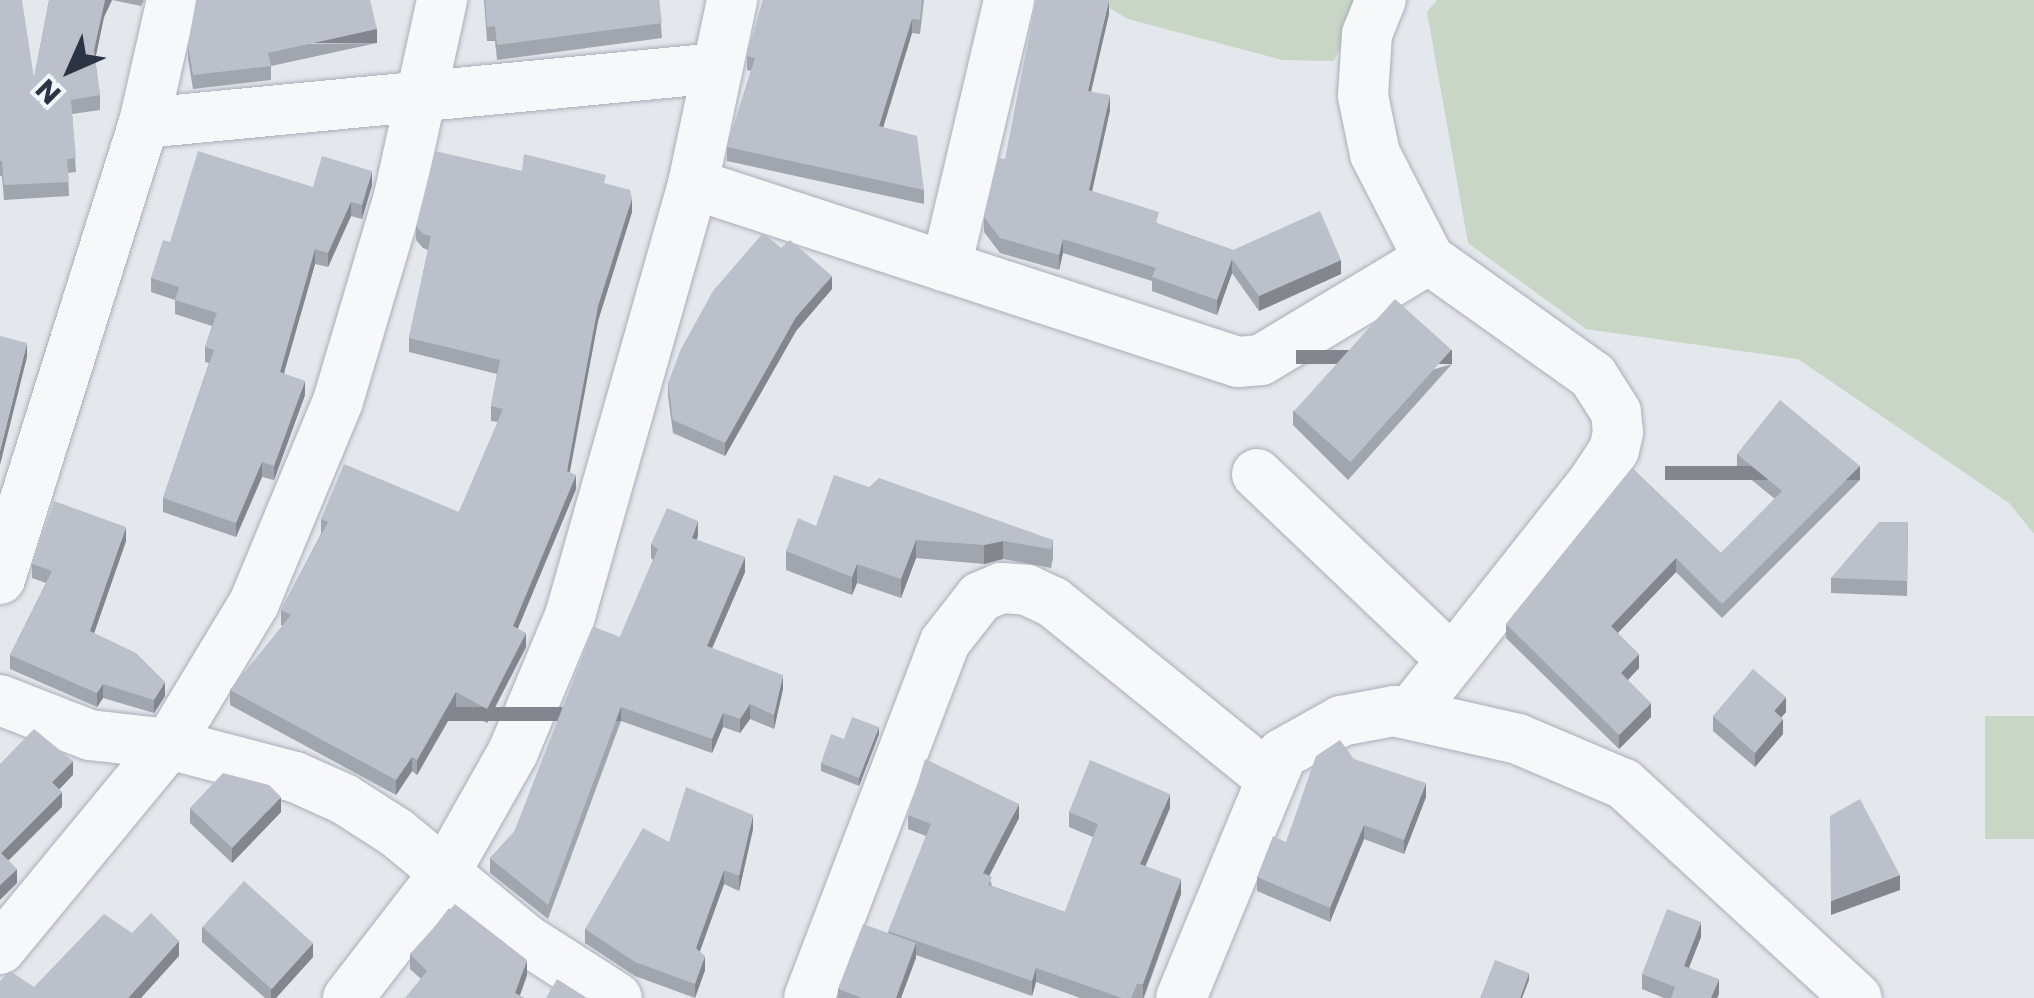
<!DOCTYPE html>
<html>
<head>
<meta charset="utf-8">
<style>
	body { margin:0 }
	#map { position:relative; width:2034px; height:998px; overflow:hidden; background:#e4e7ec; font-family:Poppins,sans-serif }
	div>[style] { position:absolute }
	.green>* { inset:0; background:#c9d6c5; transform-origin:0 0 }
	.roads { filter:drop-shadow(0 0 2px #a9aeb7) drop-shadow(0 0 2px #a9aeb7) }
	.minor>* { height:50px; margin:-25px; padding:0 25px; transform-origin:25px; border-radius:25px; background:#f7f8fa }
	.wall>* { inset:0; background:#a1a5ae }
	.shaded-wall>* { inset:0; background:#83868d; transform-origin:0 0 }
	.building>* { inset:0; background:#bbc0ca; transform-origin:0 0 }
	span { translate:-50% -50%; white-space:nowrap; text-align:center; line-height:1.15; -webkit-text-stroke:8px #f4f6f9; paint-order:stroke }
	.north { position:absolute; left:20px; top:20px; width:100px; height:100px; -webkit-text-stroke:8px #f4f6f9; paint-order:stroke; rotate:225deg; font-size:28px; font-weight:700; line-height:40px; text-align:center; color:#2b3445 }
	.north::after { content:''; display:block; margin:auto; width:35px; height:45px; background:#2b3445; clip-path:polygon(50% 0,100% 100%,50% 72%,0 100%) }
</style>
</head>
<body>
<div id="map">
	<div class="green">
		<div style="clip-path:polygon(1096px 0,1362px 0,1334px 61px,1282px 60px,1128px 19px)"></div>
		<div style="clip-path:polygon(1437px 0,2034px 0,2034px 534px,2009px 503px,1798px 359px,1586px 329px,1468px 243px,1427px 12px)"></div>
		<div style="left:2034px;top:716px;width:123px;height:49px;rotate:90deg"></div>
	</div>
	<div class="roads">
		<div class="minor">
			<div style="left:144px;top:123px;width:576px;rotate:-5.48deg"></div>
			<div style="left:693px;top:184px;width:573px;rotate:18.09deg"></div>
			<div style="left:1238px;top:362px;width:23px;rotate:-5deg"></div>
			<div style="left:1261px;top:360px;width:196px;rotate:-31deg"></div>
			<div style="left:1429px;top:259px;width:118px;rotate:-117.2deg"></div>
			<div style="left:1375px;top:154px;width:59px;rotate:-101.7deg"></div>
			<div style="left:1363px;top:96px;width:62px;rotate:-86.3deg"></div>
			<div style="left:1367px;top:34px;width:37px;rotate:-68deg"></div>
			<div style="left:946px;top:267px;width:274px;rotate:-76.7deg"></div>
			<div style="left:1257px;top:474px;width:267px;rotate:43.6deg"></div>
			<div style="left:0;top:579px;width:478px;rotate:-72.5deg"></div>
			<div style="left:144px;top:123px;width:126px;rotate:-77.2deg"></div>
			<div style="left:0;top:700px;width:97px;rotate:21.3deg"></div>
			<div style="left:90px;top:735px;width:80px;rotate:6.5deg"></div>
			<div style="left:169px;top:744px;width:130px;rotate:14.7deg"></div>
			<div style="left:295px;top:777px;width:54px;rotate:24.2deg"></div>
			<div style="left:344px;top:799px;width:63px;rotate:32.7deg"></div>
			<div style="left:397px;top:833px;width:166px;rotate:39.6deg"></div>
			<div style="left:525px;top:939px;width:109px;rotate:32.7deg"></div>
			<div style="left:1410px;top:713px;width:291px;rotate:-51.6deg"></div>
			<div style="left:1591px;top:485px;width:42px;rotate:-56.7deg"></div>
			<div style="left:1614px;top:450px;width:18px;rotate:-77deg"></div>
			<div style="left:1618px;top:432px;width:20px;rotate:-96deg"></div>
			<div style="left:1616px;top:412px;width:43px;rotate:-122.6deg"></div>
			<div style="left:1593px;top:376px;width:201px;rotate:-144.5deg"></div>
			<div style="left:0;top:949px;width:266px;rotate:-50.5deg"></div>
			<div style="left:169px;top:744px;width:165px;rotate:-58.9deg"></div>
			<div style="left:254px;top:603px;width:219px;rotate:-67.4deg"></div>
			<div style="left:338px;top:401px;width:214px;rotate:-73.4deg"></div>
			<div style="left:399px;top:196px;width:201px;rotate:-77.6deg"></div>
			<div style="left:348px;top:998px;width:157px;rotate:-52.3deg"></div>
			<div style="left:444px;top:874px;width:140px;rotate:-60.5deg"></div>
			<div style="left:513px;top:752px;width:147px;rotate:-67.3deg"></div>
			<div style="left:570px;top:616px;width:449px;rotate:-74.1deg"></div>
			<div style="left:693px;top:184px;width:188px;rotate:-78deg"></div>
			<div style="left:809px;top:998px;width:381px;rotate:-69.1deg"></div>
			<div style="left:945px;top:642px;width:57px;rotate:-52.1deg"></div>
			<div style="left:980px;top:597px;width:23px;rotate:-23deg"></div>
			<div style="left:1001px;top:588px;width:26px;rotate:4deg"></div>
			<div style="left:1027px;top:590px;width:29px;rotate:25deg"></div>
			<div style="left:1053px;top:602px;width:278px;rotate:39deg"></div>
			<div style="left:1181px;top:998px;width:264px;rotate:-67.5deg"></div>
			<div style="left:1282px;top:754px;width:68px;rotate:-29.2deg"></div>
			<div style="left:1341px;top:721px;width:54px;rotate:-10.7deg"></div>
			<div style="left:1394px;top:711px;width:127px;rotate:12.7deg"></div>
			<div style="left:1518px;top:739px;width:115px;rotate:23deg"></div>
			<div style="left:1624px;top:784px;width:316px;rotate:42.6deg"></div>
		</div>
	</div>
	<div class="wall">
		<div style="clip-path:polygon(0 0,34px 78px,49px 0,144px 0,141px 6px,112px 0,104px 17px,95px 59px,100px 95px,100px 110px,72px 114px,76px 172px,68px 173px,69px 196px,4px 200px,2px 176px,0 176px)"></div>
		<div style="clip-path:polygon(484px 0,659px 0,662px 38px,497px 60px,495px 41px,487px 41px)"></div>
		<div style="clip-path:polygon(763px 0,924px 0,920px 34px,912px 33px,883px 127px,924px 190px,924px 204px,727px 161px,727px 147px,751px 71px,747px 70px,747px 56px)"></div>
		<div style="clip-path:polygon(1109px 14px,1091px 91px,1110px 110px,1092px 191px,1159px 224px,1233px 250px,1341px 274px,1259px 311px,1232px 273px,1217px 315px,1152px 291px,1152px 281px,1063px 253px,1059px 270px,1000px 253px,984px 232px,984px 217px,1005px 159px)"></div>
		<div style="clip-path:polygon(377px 43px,271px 66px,271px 80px,193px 89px,188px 59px,188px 45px)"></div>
		<div style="clip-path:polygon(522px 171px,606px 184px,632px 212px,598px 321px,570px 472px,576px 489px,518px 628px,526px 647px,487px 723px,456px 707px,417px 775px,412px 771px,396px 795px,230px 705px,230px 690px,283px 626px,281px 625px,281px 610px,321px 534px,321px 519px,459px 512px,498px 422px,491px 421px,491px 406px,497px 374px,409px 352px,409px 338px,428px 250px,423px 248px,416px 240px,416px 226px)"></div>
		<div style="clip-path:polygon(372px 185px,362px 219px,351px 216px,328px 267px,315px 264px,284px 373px,305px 395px,274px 480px,262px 477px,236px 537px,163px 512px,163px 498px,209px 363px,205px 362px,205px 347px,212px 326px,175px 314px,175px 300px,151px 292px,151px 278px,170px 242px,313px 187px)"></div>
		<div style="clip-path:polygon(781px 248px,832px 289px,796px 331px,725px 456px,673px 433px,668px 396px,668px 383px)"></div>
		<div style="clip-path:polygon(1452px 364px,1348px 480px,1293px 425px,1293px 411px)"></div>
		<div style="clip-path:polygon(1737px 454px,1860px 480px,1722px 618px,1676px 572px,1618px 633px,1639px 668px,1628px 680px,1651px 717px,1619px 749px,1506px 638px,1506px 624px,1632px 468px,1721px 553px,1775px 499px,1737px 468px)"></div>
		<div style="clip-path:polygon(869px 487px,1053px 540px,1053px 558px,1051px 568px,1003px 559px,984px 564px,916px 558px,901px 598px,857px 583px,852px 595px,786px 570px,786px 551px,816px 526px)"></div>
		<div style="clip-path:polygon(1908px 522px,1907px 596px,1831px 593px,1831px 578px)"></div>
		<div style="clip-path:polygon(698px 535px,697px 540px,745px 572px,712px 648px,783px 689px,774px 729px,750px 719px,740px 733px,723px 727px,712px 753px,621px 721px,548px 919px,490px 873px,490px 858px,514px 832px,620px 637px,653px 560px,651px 558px,651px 544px)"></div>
		<div style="clip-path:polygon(126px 541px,94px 633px,165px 696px,154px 713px,103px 698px,97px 707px,10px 669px,10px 655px,46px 583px,32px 578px,32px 564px)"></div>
		<div style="clip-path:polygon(1786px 712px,1781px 717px,1783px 734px,1755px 767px,1713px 731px,1713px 716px)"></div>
		<div style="clip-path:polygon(879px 734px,859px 786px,821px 771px,821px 763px,844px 739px)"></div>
		<div style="clip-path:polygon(1354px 759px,1426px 797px,1404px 854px,1364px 839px,1330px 922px,1257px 891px,1257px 877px)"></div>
		<div style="clip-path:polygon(190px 808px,281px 812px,232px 863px,190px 823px)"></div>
		<div style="clip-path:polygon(1170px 808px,1145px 866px,1181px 894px,1144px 998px,1080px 998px,1036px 982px,1032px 996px,916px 955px,901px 998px,838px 998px,838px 989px,888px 933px,926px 836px,908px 829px,908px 815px,1019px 818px,989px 876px,992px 886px,1065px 912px,1093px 837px,1069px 827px,1069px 812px)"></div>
		<div style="clip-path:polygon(753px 829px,739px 891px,724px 884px,700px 951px,705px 970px,695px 998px,635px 976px,585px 943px,585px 929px,669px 842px)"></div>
		<div style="clip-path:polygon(202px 927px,313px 957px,276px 998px,265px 998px,202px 942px)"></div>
		<div style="clip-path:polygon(1701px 937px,1689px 967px,1719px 994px,1717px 998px,1664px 998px,1642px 989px,1642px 974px)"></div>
		<div style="clip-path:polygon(410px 954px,527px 975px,520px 995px,421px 979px,410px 969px)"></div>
	</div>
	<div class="shaded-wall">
		<div style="clip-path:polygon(105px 0,112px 0,104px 17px,94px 65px,94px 50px)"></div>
		<div style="clip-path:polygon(1109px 0,1109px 14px,1088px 105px,1088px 91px)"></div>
		<div style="clip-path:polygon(912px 19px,912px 33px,879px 141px,879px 126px)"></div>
		<div style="left:377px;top:29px;width:14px;height:112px;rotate:90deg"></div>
		<div style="clip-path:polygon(1110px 95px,1110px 110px,1089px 205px,1089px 190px)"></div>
		<div style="clip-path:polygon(372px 171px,372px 185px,362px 219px,362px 205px)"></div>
		<div style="clip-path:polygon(632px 198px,632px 212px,598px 321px,567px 485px,567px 471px,598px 306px)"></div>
		<div style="clip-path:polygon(351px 202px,351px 216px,328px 267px,328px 253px)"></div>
		<div style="clip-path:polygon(1063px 239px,1063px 253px,1059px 270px,1059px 255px)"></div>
		<div style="clip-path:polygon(315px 249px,315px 264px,280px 387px,280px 372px)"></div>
		<div style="clip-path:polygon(1232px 259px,1232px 273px,1217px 315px,1217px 300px)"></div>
		<div style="clip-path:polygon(1341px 260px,1341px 274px,1259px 311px,1259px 296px)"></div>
		<div style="clip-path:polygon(832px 276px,832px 289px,796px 331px,725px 456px,725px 443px,796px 317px)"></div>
		<div style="clip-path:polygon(27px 343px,27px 357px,0 465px,0 451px)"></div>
		<div style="left:1452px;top:350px;width:14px;height:156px;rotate:90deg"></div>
		<div style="clip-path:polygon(305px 381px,305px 395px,274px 480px,274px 466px)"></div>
		<div style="clip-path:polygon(262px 462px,262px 477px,236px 537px,236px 523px)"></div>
		<div style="left:1860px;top:466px;width:14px;height:195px;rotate:90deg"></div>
		<div style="clip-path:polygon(576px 475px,576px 489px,513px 640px,513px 626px)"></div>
		<div style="clip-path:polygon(698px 521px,698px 535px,692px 552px,692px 538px)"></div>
		<div style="clip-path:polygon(126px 527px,126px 541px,90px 645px,90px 631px)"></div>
		<div style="clip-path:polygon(916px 540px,916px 558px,901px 598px,901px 579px)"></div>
		<div style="clip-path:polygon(1003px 541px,1003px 559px,984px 564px,984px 545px)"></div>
		<div style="clip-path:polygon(745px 557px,745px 572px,707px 660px,707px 646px)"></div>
		<div style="clip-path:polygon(1676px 558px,1676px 572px,1611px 640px,1611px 626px)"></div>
		<div style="clip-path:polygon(857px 564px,857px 583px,852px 595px,852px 577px)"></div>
		<div style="clip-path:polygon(526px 633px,526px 647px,487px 723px,487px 709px)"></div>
		<div style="clip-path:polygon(1639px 654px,1639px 668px,1621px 687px,1621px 673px)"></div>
		<div style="clip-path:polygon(783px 675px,783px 689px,774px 729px,774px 715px)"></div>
		<div style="clip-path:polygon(165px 682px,165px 696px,154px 713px,154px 700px)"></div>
		<div style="clip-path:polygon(103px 684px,103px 698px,97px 707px,97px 693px)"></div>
		<div style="clip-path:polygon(456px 692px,456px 707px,417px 775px,417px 760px)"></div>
		<div style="clip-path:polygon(1786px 697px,1786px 712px,1774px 726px,1774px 711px)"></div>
		<div style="clip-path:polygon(1651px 703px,1651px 717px,1619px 749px,1619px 735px)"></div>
		<div style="clip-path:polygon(750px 704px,750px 719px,740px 733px,740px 719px)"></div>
		<div style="left:621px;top:707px;width:14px;height:211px;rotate:90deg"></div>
		<div style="clip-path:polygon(723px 713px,723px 727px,712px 753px,712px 739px)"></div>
		<div style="clip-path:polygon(1783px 719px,1783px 734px,1755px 767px,1755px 753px)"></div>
		<div style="clip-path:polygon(879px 727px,879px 734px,859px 786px,859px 778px)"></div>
		<div style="clip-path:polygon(412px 757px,412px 771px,396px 795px,396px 780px)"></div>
		<div style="clip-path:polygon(73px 761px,73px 775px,52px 797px,52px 782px)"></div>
		<div style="clip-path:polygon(1426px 783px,1426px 797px,1404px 854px,1404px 840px)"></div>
		<div style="clip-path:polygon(62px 792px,62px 807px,1px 868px,1px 853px)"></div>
		<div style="clip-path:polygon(1170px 794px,1170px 808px,1140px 879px,1140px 864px)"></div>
		<div style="clip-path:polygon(281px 797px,281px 812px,232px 863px,232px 848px)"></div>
		<div style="clip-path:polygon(1019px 804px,1019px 818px,983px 888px,983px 873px)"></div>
		<div style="clip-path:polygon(753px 815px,753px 829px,739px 891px,739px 876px)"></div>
		<div style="clip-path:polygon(1364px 825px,1364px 839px,1330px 922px,1330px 908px)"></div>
		<div style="clip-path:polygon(17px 869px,17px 883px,0 900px,0 885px)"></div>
		<div style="clip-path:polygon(724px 870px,724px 884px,696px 962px,696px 948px)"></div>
		<div style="clip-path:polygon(1900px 875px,1900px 890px,1831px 915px,1831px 901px)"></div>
		<div style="clip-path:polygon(1181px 879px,1181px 894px,1143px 998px,1143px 984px)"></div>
		<div style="clip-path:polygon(1701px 922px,1701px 937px,1684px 980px,1684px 966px)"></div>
		<div style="clip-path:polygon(179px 941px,179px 956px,141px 998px,128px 998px)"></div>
		<div style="clip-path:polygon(313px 943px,313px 957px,276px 998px,271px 998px,271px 989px)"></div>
		<div style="clip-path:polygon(916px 943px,916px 958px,901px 998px,896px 998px)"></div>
		<div style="clip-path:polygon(705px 956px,705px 970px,695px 998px,695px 984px)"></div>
		<div style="clip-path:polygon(527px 960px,527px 975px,519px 998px,515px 993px)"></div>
		<div style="clip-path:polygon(1036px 968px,1036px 982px,1032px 996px,1032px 981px)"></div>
		<div style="clip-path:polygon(1529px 973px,1529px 980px,1522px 998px,1520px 998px)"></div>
		<div style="clip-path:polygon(1719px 979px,1719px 994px,1717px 998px,1711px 998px)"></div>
	</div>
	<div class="building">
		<div style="clip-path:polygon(0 0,22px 0,34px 78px,49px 0,105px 0,94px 50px,100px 95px,71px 100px,76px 158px,67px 159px,69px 182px,4px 185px,2px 161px,0 161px)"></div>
		<div style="clip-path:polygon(196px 0,370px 0,377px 29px,268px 53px,271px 66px,193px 75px,188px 45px)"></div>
		<div style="clip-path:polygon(485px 0,659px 0,662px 23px,497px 45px,495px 26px,487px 27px)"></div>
		<div style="clip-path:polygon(763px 0,922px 0,920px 20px,912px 19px,879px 126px,917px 136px,924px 190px,727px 147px,755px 58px,747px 56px)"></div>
		<div style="clip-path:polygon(1036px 0,1109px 0,1088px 91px,1110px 95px,1089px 190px,1159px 212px,1156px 223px,1233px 250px,1320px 211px,1341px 260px,1259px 296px,1232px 259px,1217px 300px,1152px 277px,1156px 268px,1063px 239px,1059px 255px,1000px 238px,984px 217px,998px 158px,1005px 159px)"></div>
		<div style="clip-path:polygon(198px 151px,313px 187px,322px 156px,372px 171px,362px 205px,351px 202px,328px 253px,315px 249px,280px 372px,305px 381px,274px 466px,262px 462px,236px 523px,163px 498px,214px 350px,205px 347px,217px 313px,175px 300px,179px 287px,151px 278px,163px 240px,170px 242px)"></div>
		<div style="clip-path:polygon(435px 151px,522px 171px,524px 154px,606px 175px,604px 183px,630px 190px,632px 198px,598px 306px,567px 471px,576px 475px,513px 626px,526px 633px,487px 709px,456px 692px,417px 760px,412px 757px,396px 780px,230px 690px,291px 615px,281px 610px,328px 522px,321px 519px,344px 464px,459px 512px,503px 409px,491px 406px,500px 360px,409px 338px,431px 236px,423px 234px,416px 226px)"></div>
		<div style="clip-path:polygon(763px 233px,781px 248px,790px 240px,832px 276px,796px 317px,725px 443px,673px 420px,668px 383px,681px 349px,713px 291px)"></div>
		<div style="left:1395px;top:299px;width:76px;height:151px;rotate:42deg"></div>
		<div style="clip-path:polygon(0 336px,27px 343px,0 451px)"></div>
		<div style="clip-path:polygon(1780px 400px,1860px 466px,1722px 604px,1676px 558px,1611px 626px,1639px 654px,1621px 673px,1651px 703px,1619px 735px,1506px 624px,1632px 468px,1721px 553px,1782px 491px,1737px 454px)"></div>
		<div style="clip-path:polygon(834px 475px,869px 487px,879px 478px,1053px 540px,1051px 549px,1003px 541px,984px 545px,916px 540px,901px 579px,857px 564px,852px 577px,786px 551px,798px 518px,816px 526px)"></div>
		<div style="clip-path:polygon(54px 501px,126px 527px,90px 631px,136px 653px,165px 682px,154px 700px,103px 684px,97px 693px,10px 655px,52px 571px,32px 564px)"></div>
		<div style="clip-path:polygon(667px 508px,698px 521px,692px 538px,745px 557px,707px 646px,783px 675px,774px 715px,750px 704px,740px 719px,723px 713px,712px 739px,621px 707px,548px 905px,490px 858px,514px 832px,594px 627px,620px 637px,658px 549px,651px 544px)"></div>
		<div style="clip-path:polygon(1879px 522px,1908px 522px,1907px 581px,1831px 578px)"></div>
		<div style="clip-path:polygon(1753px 669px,1786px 697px,1774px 711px,1783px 719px,1755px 753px,1713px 716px)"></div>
		<div style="clip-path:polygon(852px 717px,879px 727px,859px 778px,821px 763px,831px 734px,844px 739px)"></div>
		<div style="clip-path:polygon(34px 729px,73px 761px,52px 782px,62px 792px,1px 853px,17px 869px,0 885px,0 764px)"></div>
		<div style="clip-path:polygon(1340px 740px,1354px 759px,1426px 783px,1404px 840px,1364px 825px,1330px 908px,1257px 877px,1273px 836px,1286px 842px,1316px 756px)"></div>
		<div style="clip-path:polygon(925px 759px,1019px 804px,983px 873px,992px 877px,988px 885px,1065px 912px,1098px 824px,1069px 812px,1090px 760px,1170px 794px,1140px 864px,1181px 879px,1143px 984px,1137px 984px,1131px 998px,1122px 998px,1036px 968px,1032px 981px,888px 931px,931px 824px,908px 815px)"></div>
		<div style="clip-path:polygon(223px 773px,269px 785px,281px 797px,232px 848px,190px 808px)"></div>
		<div style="clip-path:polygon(686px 787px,753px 815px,739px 876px,724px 870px,696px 948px,705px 956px,695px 984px,635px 962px,585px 929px,643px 828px,669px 842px)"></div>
		<div style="clip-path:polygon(1860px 799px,1900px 875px,1831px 901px,1830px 816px)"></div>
		<div style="left:244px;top:881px;width:93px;height:62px;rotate:42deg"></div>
		<div style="clip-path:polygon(455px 904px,527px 960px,515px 993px,525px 998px,405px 998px,427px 971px,410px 954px)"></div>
		<div style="clip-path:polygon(1667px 909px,1701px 922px,1684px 966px,1719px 979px,1711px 998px,1671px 998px,1675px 987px,1642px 974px)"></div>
		<div style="clip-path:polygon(151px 913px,179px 941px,128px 998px,0 998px,0 981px,10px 971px,34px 987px,104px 914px,132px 933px)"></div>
		<div style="clip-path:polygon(863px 924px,916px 943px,896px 998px,862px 998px,838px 989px)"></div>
		<div style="clip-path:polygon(1495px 960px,1529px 973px,1520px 998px,1480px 998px)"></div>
		<div style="clip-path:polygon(557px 979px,587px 998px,546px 998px)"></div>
	</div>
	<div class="north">N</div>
</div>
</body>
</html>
